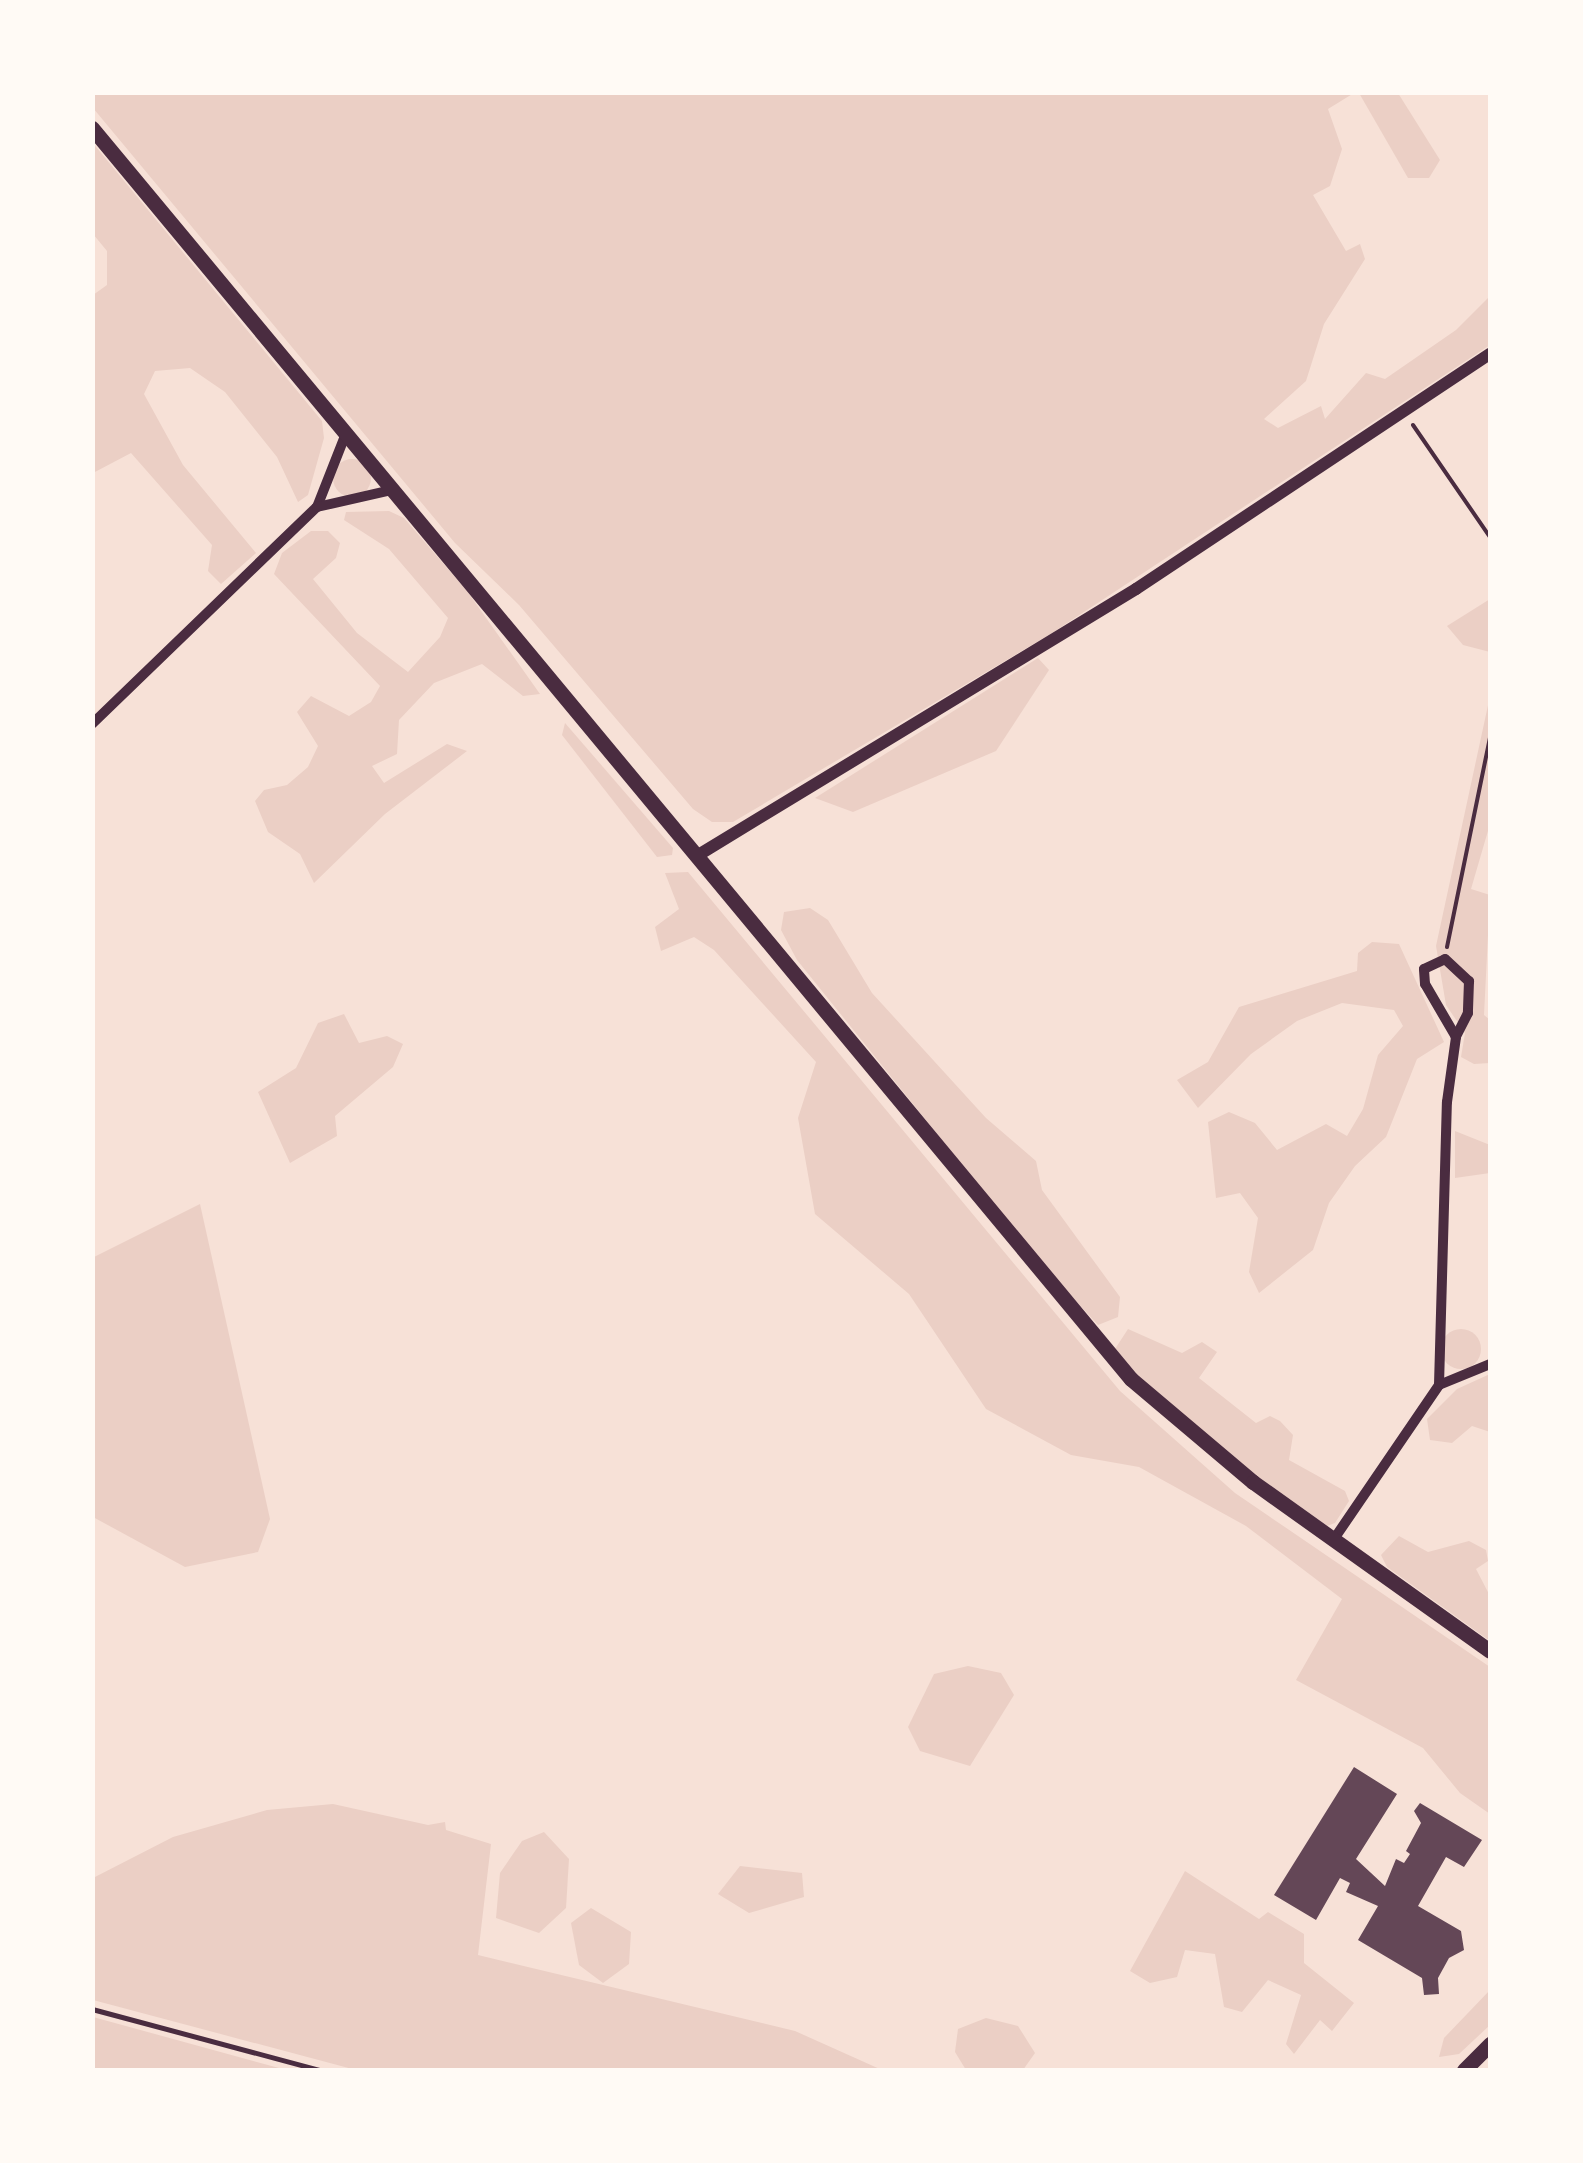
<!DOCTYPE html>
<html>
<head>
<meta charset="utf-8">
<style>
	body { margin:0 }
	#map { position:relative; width:1583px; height:2163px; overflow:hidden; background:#f7e1d7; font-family:"Varela Round",sans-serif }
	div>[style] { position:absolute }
	.green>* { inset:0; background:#ebcfc5 }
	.round { border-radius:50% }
	.building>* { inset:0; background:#644757 }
	.path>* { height:4px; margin:-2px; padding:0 2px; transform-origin:2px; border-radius:2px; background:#4a2c40 }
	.service>* { height:5px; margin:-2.5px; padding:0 2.5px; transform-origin:2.5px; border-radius:2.5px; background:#4a2c40 }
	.minor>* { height:10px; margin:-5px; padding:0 5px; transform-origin:5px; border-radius:5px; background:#4a2c40 }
	.tertiary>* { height:12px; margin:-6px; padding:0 6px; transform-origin:6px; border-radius:6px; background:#4a2c40 }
	.primary>* { height:15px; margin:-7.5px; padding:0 7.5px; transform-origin:7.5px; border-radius:7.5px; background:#4a2c40 }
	span { translate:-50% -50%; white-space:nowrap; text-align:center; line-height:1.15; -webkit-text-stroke:8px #fffaf5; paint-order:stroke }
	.frame { position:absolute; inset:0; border:95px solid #fffaf5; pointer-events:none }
</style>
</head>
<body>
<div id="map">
	<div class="green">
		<div style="clip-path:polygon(93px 92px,1354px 93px,1328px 109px,1342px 149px,1330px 186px,1313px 195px,1346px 251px,1360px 244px,1365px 259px,1324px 324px,1306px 381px,1264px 419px,1278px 428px,1321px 406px,1325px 419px,1366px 373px,1385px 379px,1456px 330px,1490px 296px,1490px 345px,1052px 633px,733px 822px,712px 822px,693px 809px,519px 605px,455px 543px,93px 108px)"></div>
		<div style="clip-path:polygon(1359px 93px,1398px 93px,1440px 160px,1429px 178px,1408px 178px)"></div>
		<div style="clip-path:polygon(92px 142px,322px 421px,324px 438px,308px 495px,298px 502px,277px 457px,225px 392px,190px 368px,155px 371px,144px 394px,183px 465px,256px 553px,221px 584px,208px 571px,212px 545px,131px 453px,93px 473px,93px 295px,107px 285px,107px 251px,93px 234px)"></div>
		<div class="round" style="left:333px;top:459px;width:38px;height:38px"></div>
		<div style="clip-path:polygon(389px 511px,404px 518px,467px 591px,540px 694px,523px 696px,482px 664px,434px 683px,399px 720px,397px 754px,372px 766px,384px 783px,447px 744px,467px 751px,385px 814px,314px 883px,300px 854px,268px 832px,255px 801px,264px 790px,287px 785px,308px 767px,318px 746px,297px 712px,311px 696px,349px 716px,371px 702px,380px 686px,274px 574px,282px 553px,311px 531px,328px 531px,340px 543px,336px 558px,313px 579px,357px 633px,408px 672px,440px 637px,448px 618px,389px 549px,344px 520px,346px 512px)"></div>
		<div style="clip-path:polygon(1490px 599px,1490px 652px,1463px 645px,1447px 626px)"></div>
		<div style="clip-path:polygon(1038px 658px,1049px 670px,996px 751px,853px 812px,815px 798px)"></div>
		<div style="clip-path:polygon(1490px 696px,1490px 824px,1471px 889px,1490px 895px,1484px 1015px,1490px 1020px,1490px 1063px,1474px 1064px,1461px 1057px,1465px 1033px,1446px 1005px,1436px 946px)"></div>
		<div style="clip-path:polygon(565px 723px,673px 848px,672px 855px,657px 857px,562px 735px)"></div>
		<div style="clip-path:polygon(688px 872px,1120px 1391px,1235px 1493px,1490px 1667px,1490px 1814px,1460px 1793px,1423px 1748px,1296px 1680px,1342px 1599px,1246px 1526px,1139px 1467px,1071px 1455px,986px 1409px,909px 1294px,815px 1214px,798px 1118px,816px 1062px,714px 950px,694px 937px,661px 951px,655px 927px,679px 909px,665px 873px)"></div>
		<div style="clip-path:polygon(810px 908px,828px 920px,872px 993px,986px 1118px,1036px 1161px,1042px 1190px,1120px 1297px,1118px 1317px,1098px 1325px,1042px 1264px,797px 960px,781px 930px,784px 912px)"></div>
		<div style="clip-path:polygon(1372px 942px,1399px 944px,1444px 1042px,1417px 1059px,1386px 1137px,1355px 1166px,1329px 1203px,1313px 1250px,1259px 1293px,1249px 1272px,1258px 1218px,1240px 1193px,1216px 1198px,1208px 1122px,1229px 1112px,1255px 1123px,1277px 1150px,1326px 1124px,1347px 1136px,1363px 1109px,1378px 1055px,1403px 1026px,1394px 1010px,1342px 1003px,1297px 1021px,1251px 1054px,1198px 1108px,1177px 1080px,1208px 1062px,1239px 1007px,1357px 971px,1358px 953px)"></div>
		<div style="clip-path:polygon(344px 1014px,359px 1043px,387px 1036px,403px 1044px,393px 1067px,335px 1116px,337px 1136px,290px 1163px,258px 1092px,296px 1068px,318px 1023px)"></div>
		<div style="clip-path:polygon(1455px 1131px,1490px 1145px,1490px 1173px,1455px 1178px)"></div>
		<div style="clip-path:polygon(200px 1204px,270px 1519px,258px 1552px,185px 1567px,93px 1517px,92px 1258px)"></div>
		<div class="round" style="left:1441px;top:1329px;width:40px;height:40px"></div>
		<div style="clip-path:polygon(1128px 1329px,1182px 1353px,1202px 1342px,1217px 1352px,1199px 1378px,1256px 1423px,1270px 1416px,1280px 1421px,1293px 1435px,1289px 1460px,1345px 1491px,1349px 1501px,1335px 1523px,1327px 1526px,1250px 1473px,1136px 1376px,1115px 1349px)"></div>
		<div style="clip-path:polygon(1490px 1374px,1490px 1432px,1472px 1426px,1452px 1443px,1430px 1440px,1427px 1419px,1457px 1389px)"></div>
		<div style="clip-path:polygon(1399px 1536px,1428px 1552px,1469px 1541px,1486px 1550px,1488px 1561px,1476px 1569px,1490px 1596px,1490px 1641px,1387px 1567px,1381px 1555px)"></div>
		<div style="clip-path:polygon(968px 1666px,1001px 1673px,1014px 1695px,970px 1766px,920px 1751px,908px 1727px,934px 1674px)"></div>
		<div style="clip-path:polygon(333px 1804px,428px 1825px,445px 1822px,446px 1830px,491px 1844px,478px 1955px,795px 2031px,882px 2070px,356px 2070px,93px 2000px,93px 1878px,173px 1837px,267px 1810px)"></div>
		<div style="clip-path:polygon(544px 1832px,569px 1859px,566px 1908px,539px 1933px,496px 1918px,500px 1873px,522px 1841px)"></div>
		<div style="clip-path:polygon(740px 1866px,802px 1873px,804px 1897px,749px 1913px,718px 1894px)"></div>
		<div style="clip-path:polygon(1185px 1871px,1259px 1919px,1268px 1912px,1304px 1934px,1304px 1963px,1354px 2003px,1332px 2031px,1320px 2020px,1294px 2054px,1286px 2044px,1301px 1995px,1268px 1980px,1242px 2012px,1224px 2007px,1215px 1954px,1185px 1950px,1177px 1977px,1150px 1983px,1130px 1971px)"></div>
		<div style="clip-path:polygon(591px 1908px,631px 1932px,629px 1964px,603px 1983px,579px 1965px,571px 1923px)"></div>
		<div style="clip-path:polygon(1490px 1990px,1490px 2025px,1459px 2054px,1439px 2057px,1444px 2038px)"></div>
		<div style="clip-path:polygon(93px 2017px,279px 2068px,288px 2070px,93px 2070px)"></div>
		<div style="clip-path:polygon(986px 2018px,1018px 2026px,1035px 2053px,1023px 2070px,966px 2070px,955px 2052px,958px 2029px)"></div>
	</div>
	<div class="building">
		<div style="clip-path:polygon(1354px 1767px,1397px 1794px,1356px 1859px,1385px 1886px,1396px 1859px,1404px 1863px,1410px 1854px,1406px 1851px,1421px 1823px,1414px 1811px,1420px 1803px,1482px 1840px,1464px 1867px,1446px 1857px,1418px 1906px,1461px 1931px,1464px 1950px,1449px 1958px,1438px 1978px,1439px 1994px,1424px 1995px,1422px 1978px,1358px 1940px,1378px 1906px,1346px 1892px,1350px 1883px,1340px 1878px,1316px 1920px,1274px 1895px)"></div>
	</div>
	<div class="path">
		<div style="left:1413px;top:425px;width:136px;rotate:55.5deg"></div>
		<div style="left:1447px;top:947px;width:214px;rotate:-78.4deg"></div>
	</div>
	<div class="service">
		<div style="left:92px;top:2009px;width:235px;rotate:15deg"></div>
	</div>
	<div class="minor">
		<div style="left:317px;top:507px;width:76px;rotate:-68.5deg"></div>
		<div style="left:92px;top:724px;width:313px;rotate:-44deg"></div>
		<div style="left:317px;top:507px;width:76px;rotate:-12.9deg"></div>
		<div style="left:1439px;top:1385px;width:283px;rotate:-88.4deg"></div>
		<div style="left:1447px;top:1102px;width:66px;rotate:-82.1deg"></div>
		<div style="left:1456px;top:1037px;width:61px;rotate:-120.3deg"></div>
		<div style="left:1425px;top:984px;width:15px;rotate:-94deg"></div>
		<div style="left:1424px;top:969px;width:23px;rotate:-25deg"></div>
		<div style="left:1445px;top:959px;width:33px;rotate:43deg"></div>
		<div style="left:1469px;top:981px;width:32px;rotate:92deg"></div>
		<div style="left:1468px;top:1013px;width:27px;rotate:117deg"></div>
		<div style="left:1334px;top:1539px;width:186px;rotate:-55.7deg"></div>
		<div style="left:1439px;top:1385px;width:55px;rotate:-22.4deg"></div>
	</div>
	<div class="tertiary">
		<div style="left:700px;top:854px;width:510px;rotate:-31.29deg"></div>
		<div style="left:1136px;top:589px;width:425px;rotate:-33.6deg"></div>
	</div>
	<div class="primary">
		<div style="left:92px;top:128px;width:1626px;rotate:50.29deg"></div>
		<div style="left:1131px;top:1379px;width:160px;rotate:40.2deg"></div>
		<div style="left:1253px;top:1482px;width:291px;rotate:35.5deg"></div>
		<div style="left:1464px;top:2070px;width:37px;rotate:-45deg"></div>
	</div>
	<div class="frame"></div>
</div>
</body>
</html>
